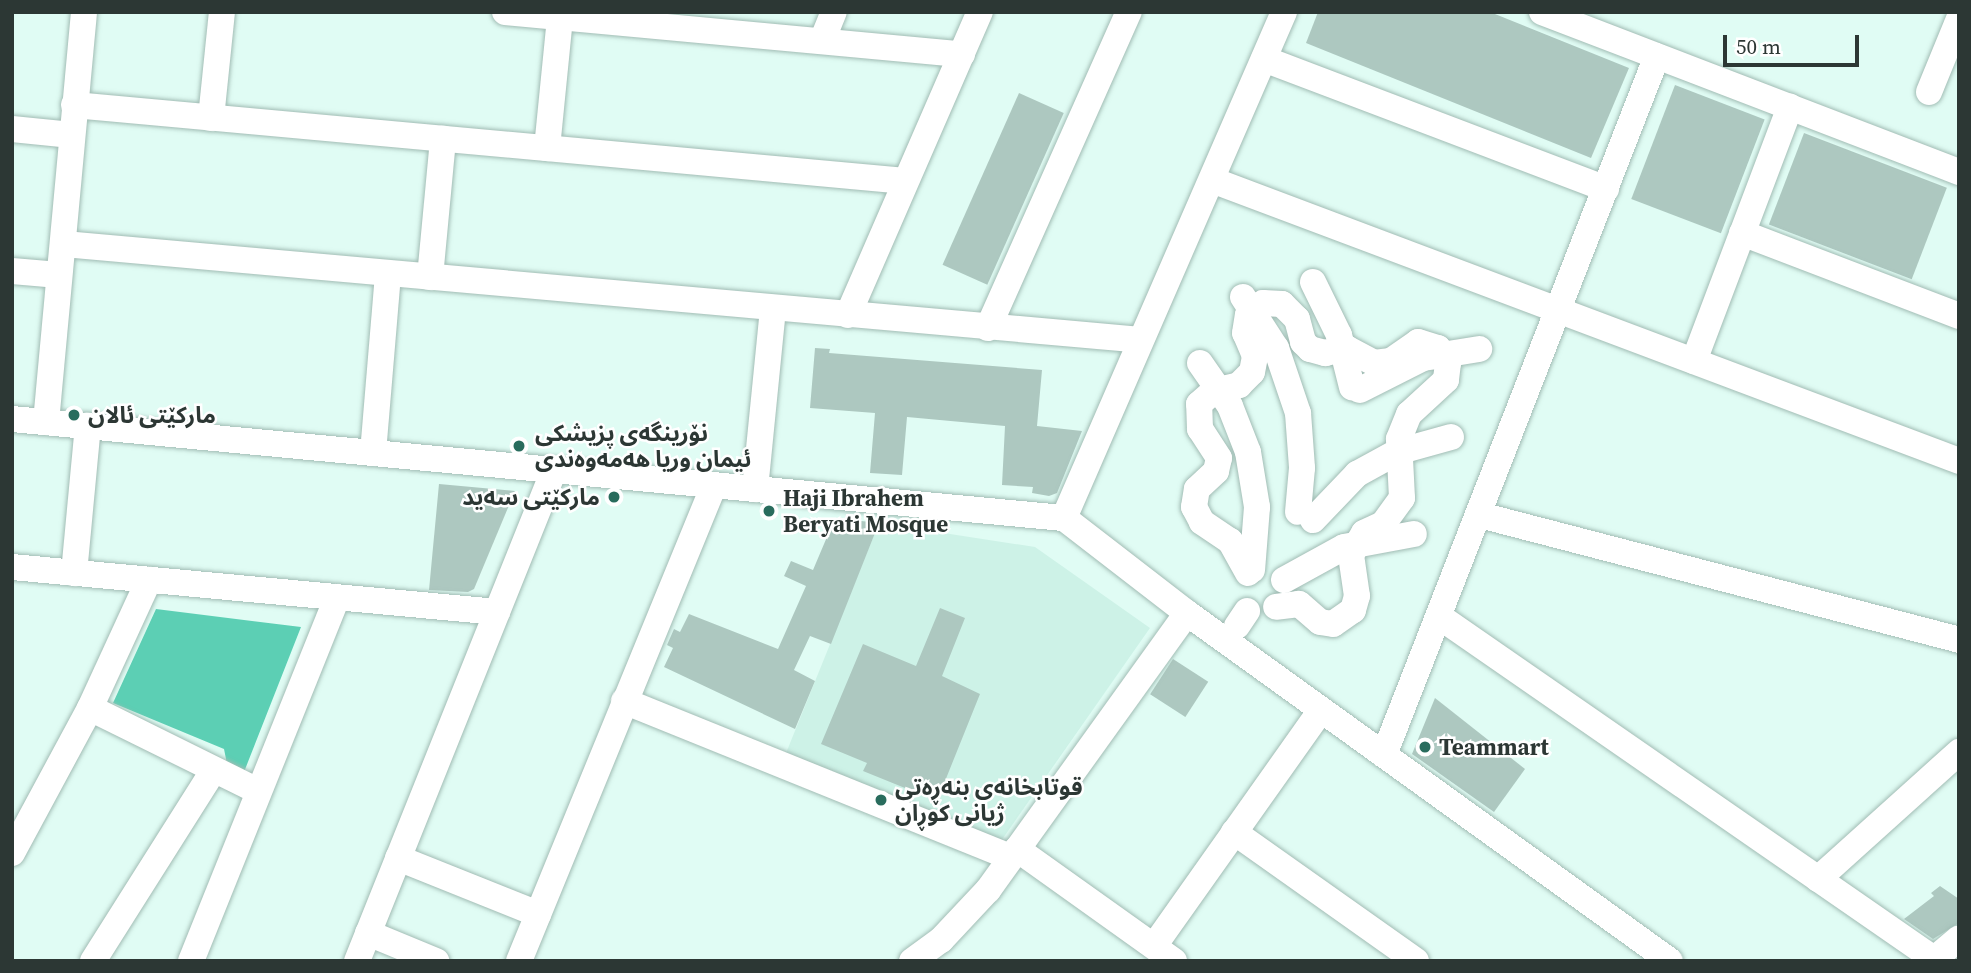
<!DOCTYPE html>
<html>
<head>
<meta charset="utf-8">
<style>
	body { margin:0 }
	#map { position:relative; width:1971px; height:973px; overflow:hidden; background:#e0fcf4; font-family:"Source Serif 4","Noto Sans Arabic",serif }
	div>[style] { position:absolute }
	.built>* { inset:0; background:#cdf2e7 }
	.forest>* { inset:0; background:#5ccfb4 }
	.building>* { inset:0; background:#adc8c0; transform-origin:0 0 }
	.roads { filter:drop-shadow(0 0 2px #a1bcb4) drop-shadow(0 0 2px #a1bcb4) }
	.minor>* { height:26px; margin:-13px; padding:0 13px; transform-origin:13px; border-radius:13px; background:#fff }
	.dots>* { width:19px; height:19px; translate:-50% -50%; box-sizing:border-box; border:4px solid #fff; border-radius:50% }
	span { translate:-50% -50%; white-space:nowrap; text-align:center; line-height:1.15; -webkit-text-stroke:5px #fff; paint-order:stroke }
	.poi-label { font-size:23px; color:#2c3734; font-weight:700 }
	.left { translate:0 -50%; text-align:left }
	.right { translate:-100% -50%; text-align:right }
	.frame { position:absolute; inset:0; border:14px solid #2c3734; pointer-events:none }
	.scale { position:absolute; left:1723px; top:35px; width:136px; height:32px; box-sizing:border-box; border:4px solid #2c3734; border-top:0; padding-left:9px; font-size:21px; line-height:24px; white-space:nowrap; color:#2c3734; -webkit-text-stroke:5px #fff; paint-order:stroke }
</style>
</head>
<body>
<div id="map">
	<div class="built">
		<div style="clip-path:polygon(879px 523px,1035px 547px,1150px 628px,1001px 841px,784px 758px)"></div>
	</div>
	<div class="forest">
		<div style="clip-path:polygon(156px 609px,301px 627px,244px 772px,227px 764px,224px 749px,113px 703px)"></div>
	</div>
	<div class="building">
		<div style="clip-path:polygon(1318px 12px,1490px 12px,1629px 68px,1591px 158px,1306px 43px)"></div>
		<div style="left:1675px;top:85px;width:96px;height:122px;rotate:21deg"></div>
		<div style="left:1019px;top:93px;width:49px;height:188px;rotate:24deg"></div>
		<div style="left:1804px;top:133px;width:153px;height:98px;rotate:21deg"></div>
		<div style="clip-path:polygon(815px 348px,830px 349px,829px 353px,1042px 370px,1037px 426px,1082px 431px,1057px 493px,1049px 496px,1032px 493px,1033px 487px,1002px 485px,1005px 426px,907px 417px,902px 475px,870px 473px,875px 413px,810px 408px)"></div>
		<div style="clip-path:polygon(439px 484px,515px 491px,474px 589px,468px 592px,429px 590px)"></div>
		<div style="clip-path:polygon(835px 518px,879px 523px,831px 644px,810px 636px,794px 670px,815px 681px,795px 729px,664px 667px,673px 648px,667px 645px,674px 629px,680px 632px,689px 614px,778px 649px,806px 586px,784px 576px,791px 561px,813px 570px)"></div>
		<div style="clip-path:polygon(940px 608px,965px 618px,942px 676px,980px 694px,937px 801px,863px 771px,867px 763px,821px 744px,863px 644px,916px 666px)"></div>
		<div style="left:1173px;top:659px;width:42px;height:42px;rotate:33deg"></div>
		<div style="clip-path:polygon(1435px 698px,1525px 769px,1494px 812px,1412px 754px)"></div>
		<div style="clip-path:polygon(1940px 886px,1959px 899px,1959px 923px,1933px 939px,1904px 919px,1934px 896px,1931px 893px)"></div>
	</div>
	<div class="roads">
		<div class="minor">
			<div style="left:505px;top:12px;width:459px;rotate:5.3deg"></div>
			<div style="left:1542px;top:12px;width:447px;rotate:21deg"></div>
			<div style="left:822px;top:41px;width:31px;rotate:-68deg"></div>
			<div style="left:1264px;top:59px;width:366px;rotate:20.8deg"></div>
			<div style="left:1929px;top:92px;width:79px;rotate:-67.7deg"></div>
			<div style="left:74px;top:105px;width:835px;rotate:5.22deg"></div>
			<div style="left:211px;top:118px;width:107px;rotate:-84.1deg"></div>
			<div style="left:12px;top:129px;width:60px;rotate:5.7deg"></div>
			<div style="left:547px;top:148px;width:131px;rotate:-84.3deg"></div>
			<div style="left:1212px;top:180px;width:798px;rotate:20.61deg"></div>
			<div style="left:1742px;top:233px;width:232px;rotate:20.9deg"></div>
			<div style="left:64px;top:244px;width:1081px;rotate:5.09deg"></div>
			<div style="left:12px;top:271px;width:47px;rotate:4.9deg"></div>
			<div style="left:430px;top:277px;width:139px;rotate:-84.6deg"></div>
			<div style="left:1313px;top:282px;width:59px;rotate:63.9deg"></div>
			<div style="left:1339px;top:335px;width:54px;rotate:76deg"></div>
			<div style="left:1243px;top:297px;width:61px;rotate:57.1deg"></div>
			<div style="left:1276px;top:348px;width:69px;rotate:71.3deg"></div>
			<div style="left:1298px;top:413px;width:55px;rotate:85.8deg"></div>
			<div style="left:1302px;top:468px;width:44px;rotate:95.2deg"></div>
			<div style="left:848px;top:315px;width:331px;rotate:-66.5deg"></div>
			<div style="left:988px;top:328px;width:346px;rotate:-66deg"></div>
			<div style="left:1694px;top:361px;width:272px;rotate:-69.3deg"></div>
			<div style="left:1200px;top:363px;width:52px;rotate:55.1deg"></div>
			<div style="left:1230px;top:406px;width:49px;rotate:68.6deg"></div>
			<div style="left:1248px;top:452px;width:56px;rotate:80.7deg"></div>
			<div style="left:1257px;top:507px;width:63px;rotate:94.5deg"></div>
			<div style="left:1360px;top:390px;width:71px;rotate:-26.9deg"></div>
			<div style="left:1423px;top:358px;width:57px;rotate:-9.1deg"></div>
			<div style="left:12px;top:419px;width:1057px;rotate:5.38deg"></div>
			<div style="left:1064px;top:518px;width:155px;rotate:37.7deg"></div>
			<div style="left:1187px;top:613px;width:595px;rotate:35.77deg"></div>
			<div style="left:46px;top:422px;width:412px;rotate:-84.7deg"></div>
			<div style="left:373px;top:453px;width:180px;rotate:-85.2deg"></div>
			<div style="left:755px;top:489px;width:182px;rotate:-84.3deg"></div>
			<div style="left:1480px;top:515px;width:495px;rotate:14.6deg"></div>
			<div style="left:1064px;top:518px;width:552px;rotate:-66.5deg"></div>
			<div style="left:1313px;top:520px;width:64px;rotate:-46.3deg"></div>
			<div style="left:1357px;top:474px;width:46px;rotate:-28.8deg"></div>
			<div style="left:1397px;top:452px;width:56px;rotate:-15.5deg"></div>
			<div style="left:12px;top:567px;width:487px;rotate:5.3deg"></div>
			<div style="left:74px;top:573px;width:148px;rotate:-84.6deg"></div>
			<div style="left:1248px;top:573px;width:37px;rotate:-119deg"></div>
			<div style="left:1230px;top:541px;width:34px;rotate:-146deg"></div>
			<div style="left:1202px;top:522px;width:17px;rotate:-118deg"></div>
			<div style="left:1194px;top:507px;width:18px;rotate:-81deg"></div>
			<div style="left:1197px;top:489px;width:26px;rotate:-43deg"></div>
			<div style="left:1216px;top:471px;width:13px;rotate:-77deg"></div>
			<div style="left:1219px;top:458px;width:35px;rotate:-123deg"></div>
			<div style="left:1200px;top:429px;width:25px;rotate:-92deg"></div>
			<div style="left:1199px;top:404px;width:20px;rotate:-41deg"></div>
			<div style="left:1214px;top:391px;width:26px;rotate:-13deg"></div>
			<div style="left:1239px;top:385px;width:18px;rotate:-45deg"></div>
			<div style="left:1252px;top:372px;width:16px;rotate:-79deg"></div>
			<div style="left:1255px;top:356px;width:25px;rotate:-113deg"></div>
			<div style="left:1245px;top:333px;width:18px;rotate:-81deg"></div>
			<div style="left:1248px;top:315px;width:19px;rotate:-39deg"></div>
			<div style="left:1263px;top:303px;width:19px;rotate:3deg"></div>
			<div style="left:1282px;top:304px;width:21px;rotate:45deg"></div>
			<div style="left:1297px;top:319px;width:24px;rotate:75deg"></div>
			<div style="left:1303px;top:342px;width:10px;rotate:45deg"></div>
			<div style="left:1310px;top:349px;width:16px;rotate:15deg"></div>
			<div style="left:1325px;top:353px;width:22px;rotate:-13deg"></div>
			<div style="left:1346px;top:348px;width:32px;rotate:28deg"></div>
			<div style="left:1374px;top:363px;width:17px;rotate:-7deg"></div>
			<div style="left:1391px;top:361px;width:33px;rotate:-35deg"></div>
			<div style="left:1418px;top:342px;width:21px;rotate:17deg"></div>
			<div style="left:1438px;top:348px;width:18px;rotate:56deg"></div>
			<div style="left:1448px;top:363px;width:17px;rotate:97deg"></div>
			<div style="left:1446px;top:380px;width:50px;rotate:137.4deg"></div>
			<div style="left:1409px;top:414px;width:27px;rotate:112deg"></div>
			<div style="left:1399px;top:439px;width:59px;rotate:87.1deg"></div>
			<div style="left:1402px;top:498px;width:32px;rotate:126deg"></div>
			<div style="left:1383px;top:524px;width:21px;rotate:155deg"></div>
			<div style="left:1364px;top:533px;width:26px;rotate:121deg"></div>
			<div style="left:1351px;top:555px;width:41px;rotate:81.7deg"></div>
			<div style="left:1357px;top:596px;width:15px;rotate:106deg"></div>
			<div style="left:1353px;top:610px;width:24px;rotate:145deg"></div>
			<div style="left:1333px;top:624px;width:13px;rotate:-171deg"></div>
			<div style="left:1320px;top:622px;width:28px;rotate:-139deg"></div>
			<div style="left:1299px;top:604px;width:23px;rotate:173deg"></div>
			<div style="left:1284px;top:580px;width:68px;rotate:-28.8deg"></div>
			<div style="left:1344px;top:547px;width:71px;rotate:-10.5deg"></div>
			<div style="left:1440px;top:617px;width:601px;rotate:34.7deg"></div>
			<div style="left:1237px;top:626px;width:18px;rotate:-56deg"></div>
			<div style="left:624px;top:701px;width:417px;rotate:22deg"></div>
			<div style="left:90px;top:708px;width:187px;rotate:26.3deg"></div>
			<div style="left:1384px;top:755px;width:750px;rotate:-68.67deg"></div>
			<div style="left:1234px;top:832px;width:223px;rotate:35.3deg"></div>
			<div style="left:1017px;top:849px;width:193px;rotate:35.5deg"></div>
			<div style="left:12px;top:853px;width:165px;rotate:-61.7deg"></div>
			<div style="left:90px;top:708px;width:141px;rotate:-65.3deg"></div>
			<div style="left:398px;top:858px;width:151px;rotate:21.8deg"></div>
			<div style="left:1818px;top:879px;width:190px;rotate:-42deg"></div>
			<div style="left:368px;top:933px;width:74px;rotate:22.4deg"></div>
			<div style="left:1154px;top:946px;width:289px;rotate:-54.7deg"></div>
			<div style="left:93px;top:961px;width:225px;rotate:-57.7deg"></div>
			<div style="left:191px;top:961px;width:392px;rotate:-68.1deg"></div>
			<div style="left:357px;top:961px;width:529px;rotate:-68.14deg"></div>
			<div style="left:519px;top:961px;width:514px;rotate:-67.72deg"></div>
			<div style="left:912px;top:961px;width:36px;rotate:-36deg"></div>
			<div style="left:941px;top:940px;width:69px;rotate:-46.8deg"></div>
			<div style="left:988px;top:890px;width:341px;rotate:-54.3deg"></div>
			<div style="left:1932px;top:961px;width:35px;rotate:-40deg"></div>
		</div>
	</div>
	<div class="dots">
		<div style="left:74px;top:415px;background:#296c5d"></div>
		<div style="left:519px;top:446px;background:#296c5d"></div>
		<div style="left:614px;top:497px;background:#296c5d"></div>
		<div style="left:769px;top:511px;background:#296c5d"></div>
		<div style="left:1425px;top:747px;background:#296c5d"></div>
		<div style="left:881px;top:800px;background:#296c5d"></div>
	</div>
	<div class="poi-label">
		<span class="left" style="left:88px;top:415px">مارکێتی ئالان</span>
		<span class="left" style="left:535px;top:446px">نۆرینگەی پزیشکی<br>ئیمان وریا هەمەوەندی</span>
		<span class="right" style="left:600px;top:497px">مارکێتی سەید</span>
		<span class="left" style="left:783px;top:511px">Haji Ibrahem<br>Beryati Mosque</span>
		<span class="left" style="left:1439px;top:747px">Teammart</span>
		<span class="left" style="left:895px;top:800px">قوتابخانەی بنەڕەتی<br>ژیانی کوڕان</span>
	</div>
	<div class="frame"></div>
	<div class="scale">50 m</div>
</div>
</body>
</html>
